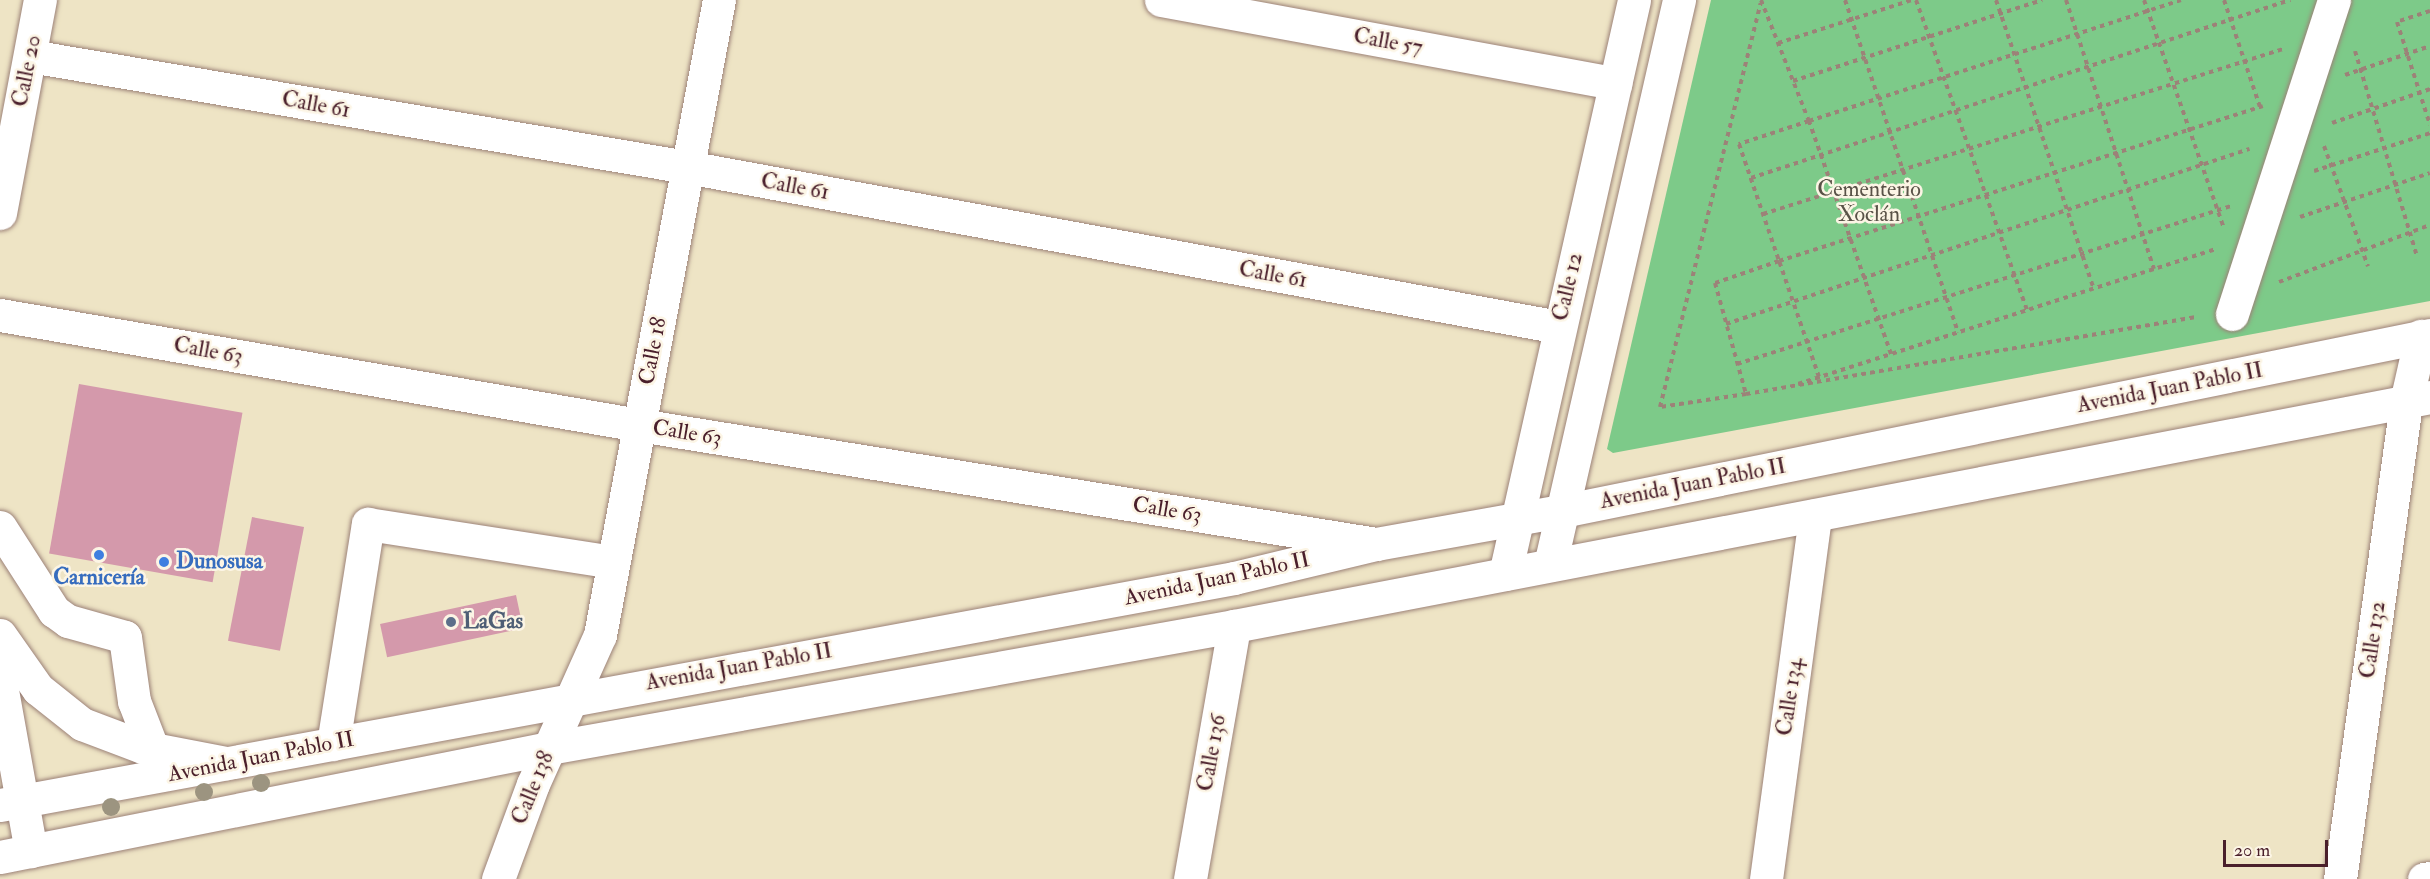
<!DOCTYPE html>
<html>
<head>
<meta charset="utf-8">
<style>
	body { margin:0 }
	#map { position:relative; width:2430px; height:879px; overflow:hidden; background:#eee4c5; font-family:"IM FELL Double Pica",serif }
	div>[style] { position:absolute }
	.green>* { inset:0; background:#7dca89 }
	.building>* { inset:0; background:#d499ab; transform-origin:0 0 }
	.path>* { height:4px; margin-top:-2px; transform-origin:0; background:repeating-linear-gradient(90deg,#9c8278 0 4.5px,transparent 0 9px) }
	.roads { filter:drop-shadow(0 0 2px #9c8278) drop-shadow(0 0 2px #9c8278) }
	.minor>* { height:33px; margin:-16.5px; padding:0 16.5px; transform-origin:16.5px; border-radius:16.5px; background:#fff }
	.major>* { height:33px; margin:-16.5px; padding:0 16.5px; transform-origin:16.5px; border-radius:16.5px; background:#fff }
	.trees>* { width:18px; height:18px; margin:-9px; border-radius:50%; background:#9c9480 }
	.dots>* { width:16px; height:16px; translate:-50% -50%; box-sizing:border-box; border:3px solid #fcf5e5; border-radius:50% }
	span { translate:-50% -50%; white-space:nowrap; text-align:center; line-height:1.15; -webkit-text-stroke:5px #fcf5e5; paint-order:stroke }
	.street-label { font-size:22px; color:#4a1f2b }
	.park-label { font-size:22px; color:#595247 }
	.shop-label { font-size:22px; color:#366cbe; font-weight:700 }
	.left { translate:0 -50%; text-align:left }
	.service-label { font-size:22px; color:#4e5e75; font-weight:700 }
	.scale { position:absolute; left:2223px; top:840px; width:105px; height:27px; box-sizing:border-box; border:3px solid #4a1f2b; border-top:0; padding-left:8px; font-size:18px; line-height:21px; white-space:nowrap; color:#4a1f2b; -webkit-text-stroke:4px #fcf5e5; paint-order:stroke }
</style>
</head>
<body>
<div id="map">
	<div class="green">
		<div style="clip-path:polygon(1711px 0,2430px 0,2430px 301px,1613px 453px,1607px 449px)"></div>
	</div>
	<div class="building">
		<div style="left:79px;top:384px;width:166px;height:172px;rotate:10deg"></div>
		<div style="left:252px;top:517px;width:53px;height:126px;rotate:11deg"></div>
		<div style="left:516px;top:595px;width:34px;height:139px;rotate:78deg"></div>
	</div>
	<div class="path">
		<div style="left:1761px;top:0;width:130px;rotate:68.4deg"></div>
		<div style="left:1809px;top:121px;width:74px;rotate:161.8deg"></div>
		<div style="left:1739px;top:144px;width:124px;rotate:71.1deg"></div>
		<div style="left:1779px;top:261px;width:68px;rotate:161deg"></div>
		<div style="left:1715px;top:283px;width:115px;rotate:74.4deg"></div>
		<div style="left:1746px;top:394px;width:458px;rotate:-9.7deg"></div>
		<div style="left:1845px;top:0;width:351px;rotate:71.2deg"></div>
		<div style="left:1916px;top:0;width:329px;rotate:70.3deg"></div>
		<div style="left:1996px;top:0;width:305px;rotate:71.3deg"></div>
		<div style="left:2066px;top:0;width:283px;rotate:71.9deg"></div>
		<div style="left:2144px;top:0;width:242px;rotate:70.7deg"></div>
		<div style="left:2224px;top:0;width:113px;rotate:71.4deg"></div>
		<div style="left:2430px;top:11px;width:35px;rotate:162deg"></div>
		<div style="left:2397px;top:22px;width:108px;rotate:72.2deg"></div>
		<div style="left:1778px;top:43px;width:141px;rotate:-17.8deg"></div>
		<div style="left:2355px;top:51px;width:215px;rotate:73.2deg"></div>
		<div style="left:2345px;top:75px;width:90px;rotate:-18.8deg"></div>
		<div style="left:1793px;top:81px;width:262px;rotate:-18deg"></div>
		<div style="left:2332px;top:123px;width:104px;rotate:-19.1deg"></div>
		<div style="left:2324px;top:146px;width:128px;rotate:69.9deg"></div>
		<div style="left:2314px;top:171px;width:122px;rotate:-18.1deg"></div>
		<div style="left:1751px;top:178px;width:568px;rotate:-18.28deg"></div>
		<div style="left:1763px;top:214px;width:546px;rotate:-17.6deg"></div>
		<div style="left:2300px;top:217px;width:137px;rotate:-18.7deg"></div>
		<div style="left:2279px;top:282px;width:161px;rotate:-20.7deg"></div>
		<div style="left:1726px;top:324px;width:552px;rotate:-18.5deg"></div>
		<div style="left:1891px;top:354px;width:247px;rotate:-109.4deg"></div>
		<div style="left:1809px;top:121px;width:391px;rotate:-18deg"></div>
		<div style="left:1737px;top:364px;width:519px;rotate:-17.74deg"></div>
		<div style="left:1819px;top:377px;width:123px;rotate:-109deg"></div>
		<div style="left:1779px;top:261px;width:508px;rotate:-17.76deg"></div>
		<div style="left:1798px;top:384px;width:440px;rotate:-17.9deg"></div>
		<div style="left:1746px;top:394px;width:87px;rotate:171.4deg"></div>
		<div style="left:1660px;top:407px;width:416px;rotate:-76deg"></div>
	</div>
	<div class="roads">
		<div class="minor">
			<div style="left:1161px;top:0;width:462px;rotate:10.4deg"></div>
			<div style="left:30px;top:56px;width:666px;rotate:9.59deg"></div>
			<div style="left:687px;top:167px;width:887px;rotate:10.4deg"></div>
			<div style="left:0;top:213px;width:217px;rotate:-79.4deg"></div>
			<div style="left:2232px;top:314px;width:330px;rotate:-72deg"></div>
			<div style="left:0;top:315px;width:648px;rotate:9.77deg"></div>
			<div style="left:639px;top:425px;width:747px;rotate:9.17deg"></div>
			<div style="left:0;top:527px;width:100px;rotate:57.3deg"></div>
			<div style="left:54px;top:611px;width:17px;rotate:36deg"></div>
			<div style="left:68px;top:621px;width:59px;rotate:15.7deg"></div>
			<div style="left:125px;top:637px;width:65px;rotate:82deg"></div>
			<div style="left:134px;top:701px;width:53px;rotate:68.8deg"></div>
			<div style="left:1550px;top:565px;width:580px;rotate:-77.14deg"></div>
			<div style="left:1505px;top:574px;width:588px;rotate:-77.33deg"></div>
			<div style="left:0;top:635px;width:66px;rotate:54.9deg"></div>
			<div style="left:38px;top:689px;width:56px;rotate:38.5deg"></div>
			<div style="left:82px;top:724px;width:65px;rotate:20.7deg"></div>
			<div style="left:143px;top:747px;width:85px;rotate:10.9deg"></div>
			<div style="left:0;top:679px;width:175px;rotate:79.8deg"></div>
			<div style="left:333px;top:744px;width:223px;rotate:-81deg"></div>
			<div style="left:368px;top:524px;width:248px;rotate:8.8deg"></div>
			<div style="left:498px;top:879px;width:101px;rotate:-69.8deg"></div>
			<div style="left:533px;top:784px;width:163px;rotate:-65.8deg"></div>
			<div style="left:600px;top:635px;width:646px;rotate:-79.39deg"></div>
			<div style="left:1190px;top:879px;width:257px;rotate:-80.1deg"></div>
			<div style="left:1766px;top:879px;width:367px;rotate:-82.3deg"></div>
			<div style="left:2340px;top:879px;width:482px;rotate:-82.1deg"></div>
			<div style="left:2406px;top:402px;width:68px;rotate:-77.2deg"></div>
			<div style="left:2424px;top:879px;width:6px;rotate:-9deg"></div>
		</div>
		<div class="major">
			<div style="left:0;top:805px;width:1255px;rotate:-10.42deg"></div>
			<div style="left:1234px;top:578px;width:146px;rotate:-13.5deg"></div>
			<div style="left:1376px;top:544px;width:189px;rotate:-10.1deg"></div>
			<div style="left:1562px;top:511px;width:886px;rotate:-11.46deg"></div>
			<div style="left:0;top:857px;width:560px;rotate:-11.23deg"></div>
			<div style="left:549px;top:748px;width:696px;rotate:-10.1deg"></div>
			<div style="left:1234px;top:626px;width:1218px;rotate:-10.84deg"></div>
		</div>
	</div>
	<div class="trees">
		<div style="left:261px;top:783px"></div>
		<div style="left:204px;top:792px"></div>
		<div style="left:111px;top:807px"></div>
	</div>
	<div class="dots">
		<div style="left:99px;top:555px;background:#3f7fe0"></div>
		<div style="left:164px;top:562px;background:#3f7fe0"></div>
		<div style="left:451px;top:622px;background:#5c6f8a"></div>
	</div>
	<div class="street-label">
		<span style="left:1388px;top:42px;rotate:10deg">Calle 57</span>
		<span style="left:27px;top:71px;rotate:-79deg">Calle 20</span>
		<span style="left:316px;top:105px;rotate:10deg">Calle 61</span>
		<span style="left:795px;top:187px;rotate:10deg">Calle 61</span>
		<span style="left:1273px;top:275px;rotate:10deg">Calle 61</span>
		<span style="left:1568px;top:287px;rotate:-77deg">Calle 12</span>
		<span style="left:208px;top:351px;rotate:10deg">Calle 63</span>
		<span style="left:653px;top:351px;rotate:-79deg">Calle 18</span>
		<span style="left:2170px;top:388px;rotate:-11deg">Avenida Juan Pablo II</span>
		<span style="left:687px;top:433px;rotate:9deg">Calle 63</span>
		<span style="left:1693px;top:484px;rotate:-11deg">Avenida Juan Pablo II</span>
		<span style="left:1167px;top:510px;rotate:9deg">Calle 63</span>
		<span style="left:1217px;top:579px;rotate:-12deg">Avenida Juan Pablo II</span>
		<span style="left:2373px;top:640px;rotate:-82deg">Calle 132</span>
		<span style="left:739px;top:667px;rotate:-10deg">Avenida Juan Pablo II</span>
		<span style="left:1790px;top:697px;rotate:-82deg">Calle 134</span>
		<span style="left:1212px;top:753px;rotate:-80deg">Calle 136</span>
		<span style="left:261px;top:757px;rotate:-11deg">Avenida Juan Pablo II</span>
		<span style="left:533px;top:788px;rotate:-68deg">Calle 138</span>
	</div>
	<div class="park-label">
		<span style="left:1869px;top:202px">Cementerio<br>Xoclán</span>
	</div>
	<div class="shop-label">
		<span class="left" style="left:176px;top:562px">Dunosusa</span>
		<span style="left:99px;top:578px">Carnicería</span>
	</div>
	<div class="service-label">
		<span class="left" style="left:463px;top:622px">LaGas</span>
	</div>
	<div class="scale">20 m</div>
</div>
</body>
</html>
